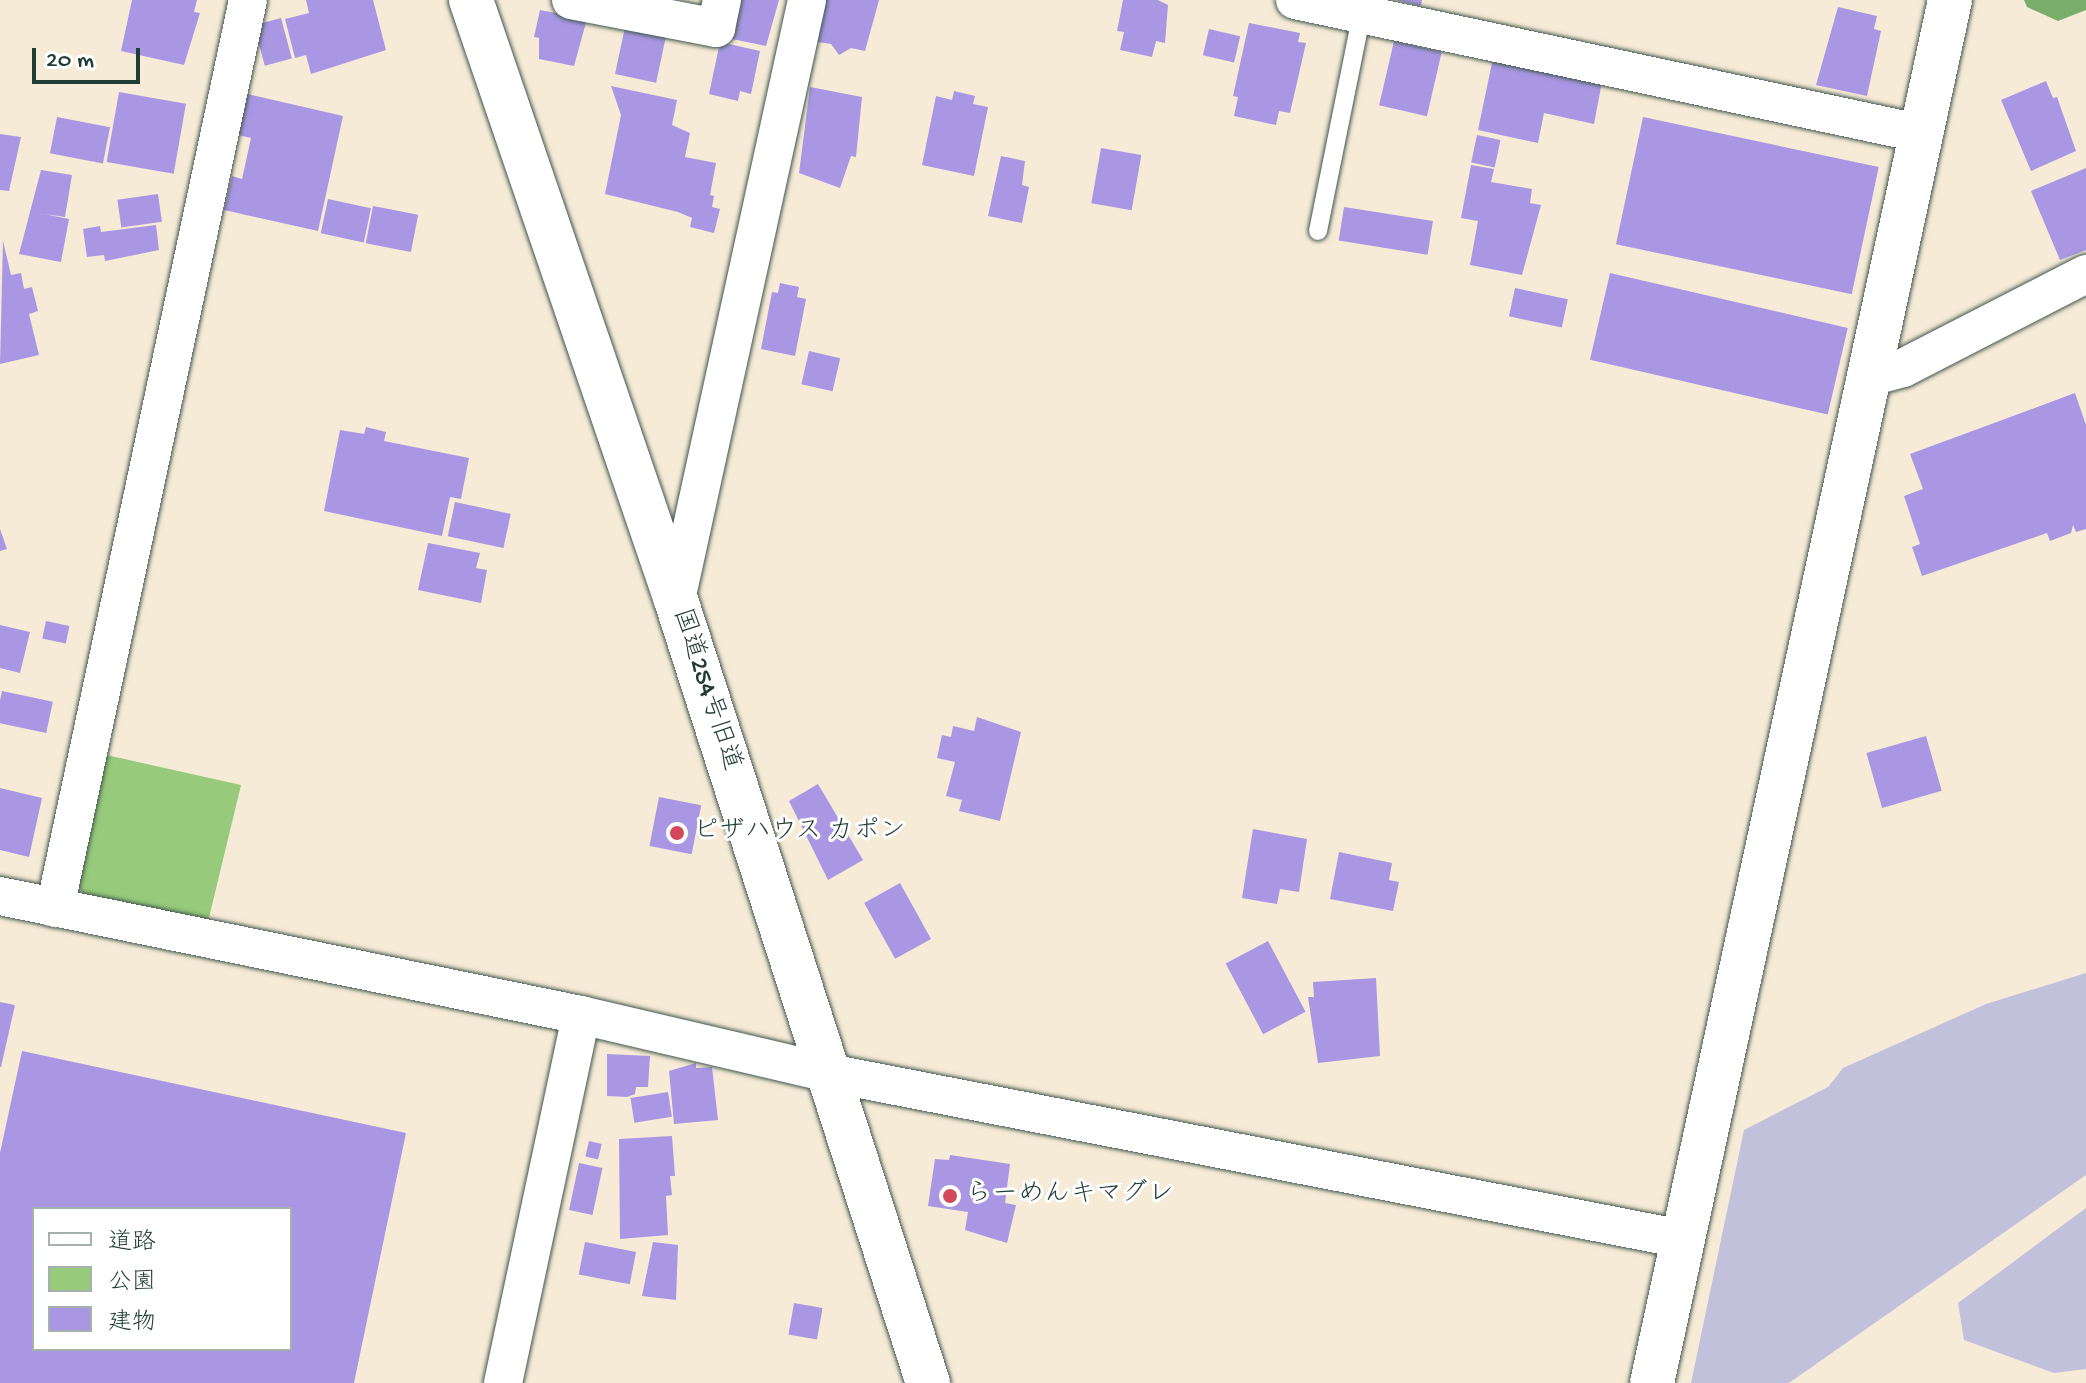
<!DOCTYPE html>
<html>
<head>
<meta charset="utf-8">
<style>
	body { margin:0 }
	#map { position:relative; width:2086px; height:1383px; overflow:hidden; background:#f6ebd7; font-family:"Gochi Hand","Klee One",sans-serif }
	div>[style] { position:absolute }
	.industrial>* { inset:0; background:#c2c1dc }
	.green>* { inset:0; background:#97ca7a }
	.forest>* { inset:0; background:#79ae6a }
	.building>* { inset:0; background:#a997e3; transform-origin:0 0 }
	.roads { filter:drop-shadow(0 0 2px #3f574c) drop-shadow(0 0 2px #3f574c) }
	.service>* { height:18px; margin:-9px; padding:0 9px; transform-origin:9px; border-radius:9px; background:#fff }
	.minor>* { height:38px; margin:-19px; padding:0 19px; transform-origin:19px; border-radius:19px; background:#fff }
	.tertiary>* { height:44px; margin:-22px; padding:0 22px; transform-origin:22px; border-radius:22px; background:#fff }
	.dots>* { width:22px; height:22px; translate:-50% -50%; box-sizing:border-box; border:4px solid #fff; border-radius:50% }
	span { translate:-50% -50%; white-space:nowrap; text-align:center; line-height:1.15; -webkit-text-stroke:6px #fff; paint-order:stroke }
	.street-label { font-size:26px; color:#1f3d34 }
	.poi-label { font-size:26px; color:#1f3d34 }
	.left { translate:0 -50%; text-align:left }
	.legend { position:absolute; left:32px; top:1207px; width:260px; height:144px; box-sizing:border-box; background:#fff; border:2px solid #a5b1ae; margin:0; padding:10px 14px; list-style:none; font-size:24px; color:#1f3d34 }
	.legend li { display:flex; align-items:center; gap:16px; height:40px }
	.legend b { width:40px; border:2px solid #a5b1ae }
	.scale { position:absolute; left:32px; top:48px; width:108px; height:36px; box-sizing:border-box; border:4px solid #1f3d34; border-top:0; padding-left:10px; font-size:24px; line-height:28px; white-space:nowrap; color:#1f3d34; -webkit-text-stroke:6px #fff; paint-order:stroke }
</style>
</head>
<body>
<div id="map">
	<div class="industrial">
		<div style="clip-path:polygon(2086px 973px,2086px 1175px,1789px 1383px,1691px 1383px,1744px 1130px,1828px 1087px,1843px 1068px,1986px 1004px)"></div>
		<div style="clip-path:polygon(2086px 1208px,2086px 1369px,2054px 1373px,1964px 1340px,1958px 1303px)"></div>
	</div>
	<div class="green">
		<div style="clip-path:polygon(102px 754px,241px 785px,207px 926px,86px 898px,75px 881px)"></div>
	</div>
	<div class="forest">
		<div style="clip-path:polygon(2024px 0,2086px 0,2086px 10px,2058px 21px,2027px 7px)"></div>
	</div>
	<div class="building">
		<div style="clip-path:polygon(132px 0,197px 0,194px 12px,200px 13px,184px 65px,121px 51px)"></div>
		<div style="clip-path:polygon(306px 0,373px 0,386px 50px,311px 74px,306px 55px,295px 58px,285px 19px,309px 13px)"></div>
		<div style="clip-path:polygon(734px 0,779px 0,766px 46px,732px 39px)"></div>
		<div style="clip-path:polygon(822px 0,879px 0,865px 51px,851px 48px,839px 55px,831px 44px,818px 42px)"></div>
		<div style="clip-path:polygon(1123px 0,1158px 0,1168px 5px,1165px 43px,1156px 41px,1152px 57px,1120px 50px,1124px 32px,1117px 31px)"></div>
		<div style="clip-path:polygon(1396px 0,1422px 0,1421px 6px)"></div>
		<div style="clip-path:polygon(1838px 7px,1877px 16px,1874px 29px,1881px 31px,1867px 96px,1816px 85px)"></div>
		<div style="clip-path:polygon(540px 10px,587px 19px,574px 66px,539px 59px,539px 38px,534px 37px)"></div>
		<div style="left:281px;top:18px;width:42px;height:28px;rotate:75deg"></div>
		<div style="clip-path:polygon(1249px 23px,1300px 33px,1298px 42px,1306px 43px,1290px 113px,1279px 111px,1276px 125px,1234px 116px,1238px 97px,1233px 96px)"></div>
		<div style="left:625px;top:27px;width:42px;height:48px;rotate:12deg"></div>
		<div style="left:1209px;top:29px;width:32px;height:27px;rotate:13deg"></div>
		<div style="left:1394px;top:41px;width:49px;height:66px;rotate:13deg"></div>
		<div style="clip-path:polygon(720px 42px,760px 51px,751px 94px,740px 91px,738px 101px,709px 94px)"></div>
		<div style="clip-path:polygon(1493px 58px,1602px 82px,1594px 124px,1544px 113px,1538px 143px,1478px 130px)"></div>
		<div style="clip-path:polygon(2046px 81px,2053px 98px,2057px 97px,2076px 151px,2031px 171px,2001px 100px)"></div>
		<div style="clip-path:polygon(611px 86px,677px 100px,672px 125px,690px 133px,685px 157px,716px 163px,710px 195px,714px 196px,712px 207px,720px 209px,714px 233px,690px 227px,692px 218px,678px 212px,605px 194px,621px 115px)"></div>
		<div style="clip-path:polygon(810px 87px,862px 97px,856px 157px,851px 156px,840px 188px,799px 173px)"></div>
		<div style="clip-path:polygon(954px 91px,975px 96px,973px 104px,988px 107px,974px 176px,922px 165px,936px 96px,952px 100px)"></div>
		<div style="left:119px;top:92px;width:68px;height:71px;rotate:10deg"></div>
		<div style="clip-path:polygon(247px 94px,343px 116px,318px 231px,224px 210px,232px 176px,242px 179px,251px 138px,238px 135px)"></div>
		<div style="left:57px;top:117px;width:54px;height:37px;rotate:11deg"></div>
		<div style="left:1643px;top:117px;width:241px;height:130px;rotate:12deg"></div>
		<div style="clip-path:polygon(0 134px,21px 137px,9px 191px,0 190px)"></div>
		<div style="left:1477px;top:135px;width:24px;height:28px;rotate:12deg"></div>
		<div style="left:1101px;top:148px;width:41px;height:56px;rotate:10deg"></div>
		<div style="clip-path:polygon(1001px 156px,1025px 161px,1022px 185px,1029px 187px,1022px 223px,988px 216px)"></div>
		<div style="clip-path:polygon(1471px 165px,1494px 169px,1491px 182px,1532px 189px,1530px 203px,1541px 205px,1522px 275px,1470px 265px,1478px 221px,1461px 218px)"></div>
		<div style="clip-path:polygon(2086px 168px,2086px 250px,2060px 260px,2031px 191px)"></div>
		<div style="clip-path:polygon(41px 170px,72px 175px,65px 217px,44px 214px,69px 219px,61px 262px,19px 254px)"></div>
		<div style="left:158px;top:194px;width:28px;height:41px;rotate:82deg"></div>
		<div style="left:328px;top:199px;width:44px;height:35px;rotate:12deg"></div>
		<div style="left:373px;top:206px;width:46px;height:38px;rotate:11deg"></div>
		<div style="left:1344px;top:207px;width:90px;height:34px;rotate:9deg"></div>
		<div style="clip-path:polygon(156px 225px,159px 250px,105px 261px,104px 255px,87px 257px,83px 229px,100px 226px,101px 232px)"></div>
		<div style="clip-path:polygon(3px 241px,11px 275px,21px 273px,24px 289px,32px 287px,38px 311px,29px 314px,39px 355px,0 364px)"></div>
		<div style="left:1610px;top:273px;width:244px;height:89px;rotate:13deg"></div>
		<div style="clip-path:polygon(780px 283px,799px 287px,797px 297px,806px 299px,795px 356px,761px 349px,772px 292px,778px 293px)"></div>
		<div style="left:1515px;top:288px;width:54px;height:29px;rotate:12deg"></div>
		<div style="left:809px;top:351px;width:32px;height:34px;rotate:13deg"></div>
		<div style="clip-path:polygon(2075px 393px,2086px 425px,2086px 529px,2076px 532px,2073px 525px,2071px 533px,2050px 541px,2047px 533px,1922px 576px,1912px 547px,1920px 544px,1904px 496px,1923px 489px,1910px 454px)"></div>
		<div style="clip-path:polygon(366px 427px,386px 432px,384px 441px,469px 458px,461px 499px,450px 497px,442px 536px,324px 511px,340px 430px,364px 434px)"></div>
		<div style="left:455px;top:502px;width:57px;height:35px;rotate:12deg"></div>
		<div style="clip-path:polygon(0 529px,7px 549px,0 551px)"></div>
		<div style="clip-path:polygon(428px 543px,480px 553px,476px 568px,487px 570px,481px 603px,418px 590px)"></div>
		<div style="left:46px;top:621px;width:24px;height:18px;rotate:12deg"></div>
		<div style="clip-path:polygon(0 625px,30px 632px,20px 673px,0 668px)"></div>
		<div style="left:2px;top:691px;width:52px;height:32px;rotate:12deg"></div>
		<div style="clip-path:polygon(977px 717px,1021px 732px,1000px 821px,959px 811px,962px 800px,946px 796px,955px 762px,937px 758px,942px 735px,951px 737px,953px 726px,974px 731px)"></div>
		<div style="left:1926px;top:736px;width:57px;height:62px;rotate:74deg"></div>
		<div style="clip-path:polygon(818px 784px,863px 860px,828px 880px,789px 801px)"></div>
		<div style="clip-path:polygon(0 788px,42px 798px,29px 857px,0 850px)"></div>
		<div style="left:659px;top:797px;width:43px;height:50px;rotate:11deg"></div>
		<div style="clip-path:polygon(1253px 829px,1307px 839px,1299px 892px,1280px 889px,1277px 904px,1242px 898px)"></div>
		<div style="clip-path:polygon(1339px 852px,1392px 863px,1389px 880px,1399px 882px,1393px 911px,1330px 899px)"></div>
		<div style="left:900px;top:883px;width:64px;height:41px;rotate:61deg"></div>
		<div style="left:1268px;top:941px;width:80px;height:48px;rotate:62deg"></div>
		<div style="clip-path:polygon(1376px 978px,1380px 1056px,1318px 1063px,1308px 997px,1314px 997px,1313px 982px)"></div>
		<div style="clip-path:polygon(0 1002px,15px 1005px,1px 1067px,0 1067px)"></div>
		<div style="clip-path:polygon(evenodd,22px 1051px,406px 1133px,354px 1383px,0 1383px,0 1153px,22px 1051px,34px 1209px,290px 1209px,290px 1349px,34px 1349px,34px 1209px)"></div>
		<div style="clip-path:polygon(607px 1054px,650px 1056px,648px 1087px,636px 1087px,635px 1094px,627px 1097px,607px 1096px)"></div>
		<div style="clip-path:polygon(696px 1063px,696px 1068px,712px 1067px,718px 1120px,674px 1124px,669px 1071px)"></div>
		<div style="left:668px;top:1092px;width:25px;height:38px;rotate:81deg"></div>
		<div style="clip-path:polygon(672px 1136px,675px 1176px,670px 1176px,672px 1195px,666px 1196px,668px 1235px,620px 1239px,619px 1139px)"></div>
		<div style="left:589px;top:1141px;width:13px;height:16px;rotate:13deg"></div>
		<div style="clip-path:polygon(950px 1155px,1010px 1164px,1005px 1203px,1016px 1205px,1007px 1243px,965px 1230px,968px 1212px,928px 1206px,935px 1159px,949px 1160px)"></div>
		<div style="left:579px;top:1163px;width:24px;height:48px;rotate:12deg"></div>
		<div style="left:585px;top:1242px;width:52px;height:33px;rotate:11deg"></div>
		<div style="clip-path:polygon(653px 1242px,678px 1245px,676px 1300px,642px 1296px)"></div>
		<div style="left:794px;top:1303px;width:29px;height:32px;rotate:10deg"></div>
	</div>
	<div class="roads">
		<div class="service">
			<div style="left:1318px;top:231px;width:222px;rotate:-78.6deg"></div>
		</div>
		<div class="minor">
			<div style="left:571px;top:0;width:148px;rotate:10.9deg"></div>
			<div style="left:716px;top:28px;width:29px;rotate:-78deg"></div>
			<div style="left:1295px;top:0;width:642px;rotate:12.04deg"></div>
			<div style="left:1870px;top:377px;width:34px;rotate:-15deg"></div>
			<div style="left:1903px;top:368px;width:206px;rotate:-27.2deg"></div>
			<div style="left:676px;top:600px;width:614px;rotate:-77.68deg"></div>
			<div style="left:0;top:896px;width:593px;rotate:11.58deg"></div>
			<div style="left:581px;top:1015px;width:255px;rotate:13.2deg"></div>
			<div style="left:829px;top:1073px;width:869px;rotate:11.01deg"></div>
			<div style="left:55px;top:908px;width:928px;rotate:-78deg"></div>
			<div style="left:503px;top:1383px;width:376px;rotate:-78deg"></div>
		</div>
		<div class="tertiary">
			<div style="left:471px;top:0;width:634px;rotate:71.14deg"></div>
			<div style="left:676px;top:600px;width:823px;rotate:72.16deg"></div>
			<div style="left:1652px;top:1383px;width:1415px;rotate:-77.84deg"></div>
		</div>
	</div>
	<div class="dots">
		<div style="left:677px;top:833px;background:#d1495b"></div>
		<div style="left:950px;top:1196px;background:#d1495b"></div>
	</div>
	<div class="street-label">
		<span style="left:705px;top:690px;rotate:72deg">国道254号旧道</span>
	</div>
	<div class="poi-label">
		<span class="left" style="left:693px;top:833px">ピザハウス カポン</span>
		<span class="left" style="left:966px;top:1196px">らーめんキマグレ</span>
	</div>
	<ul class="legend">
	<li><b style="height:10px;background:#fff"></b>道路</li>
	<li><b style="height:22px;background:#97ca7a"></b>公園</li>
	<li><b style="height:22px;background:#a997e3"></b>建物</li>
	</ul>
	<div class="scale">20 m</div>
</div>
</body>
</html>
